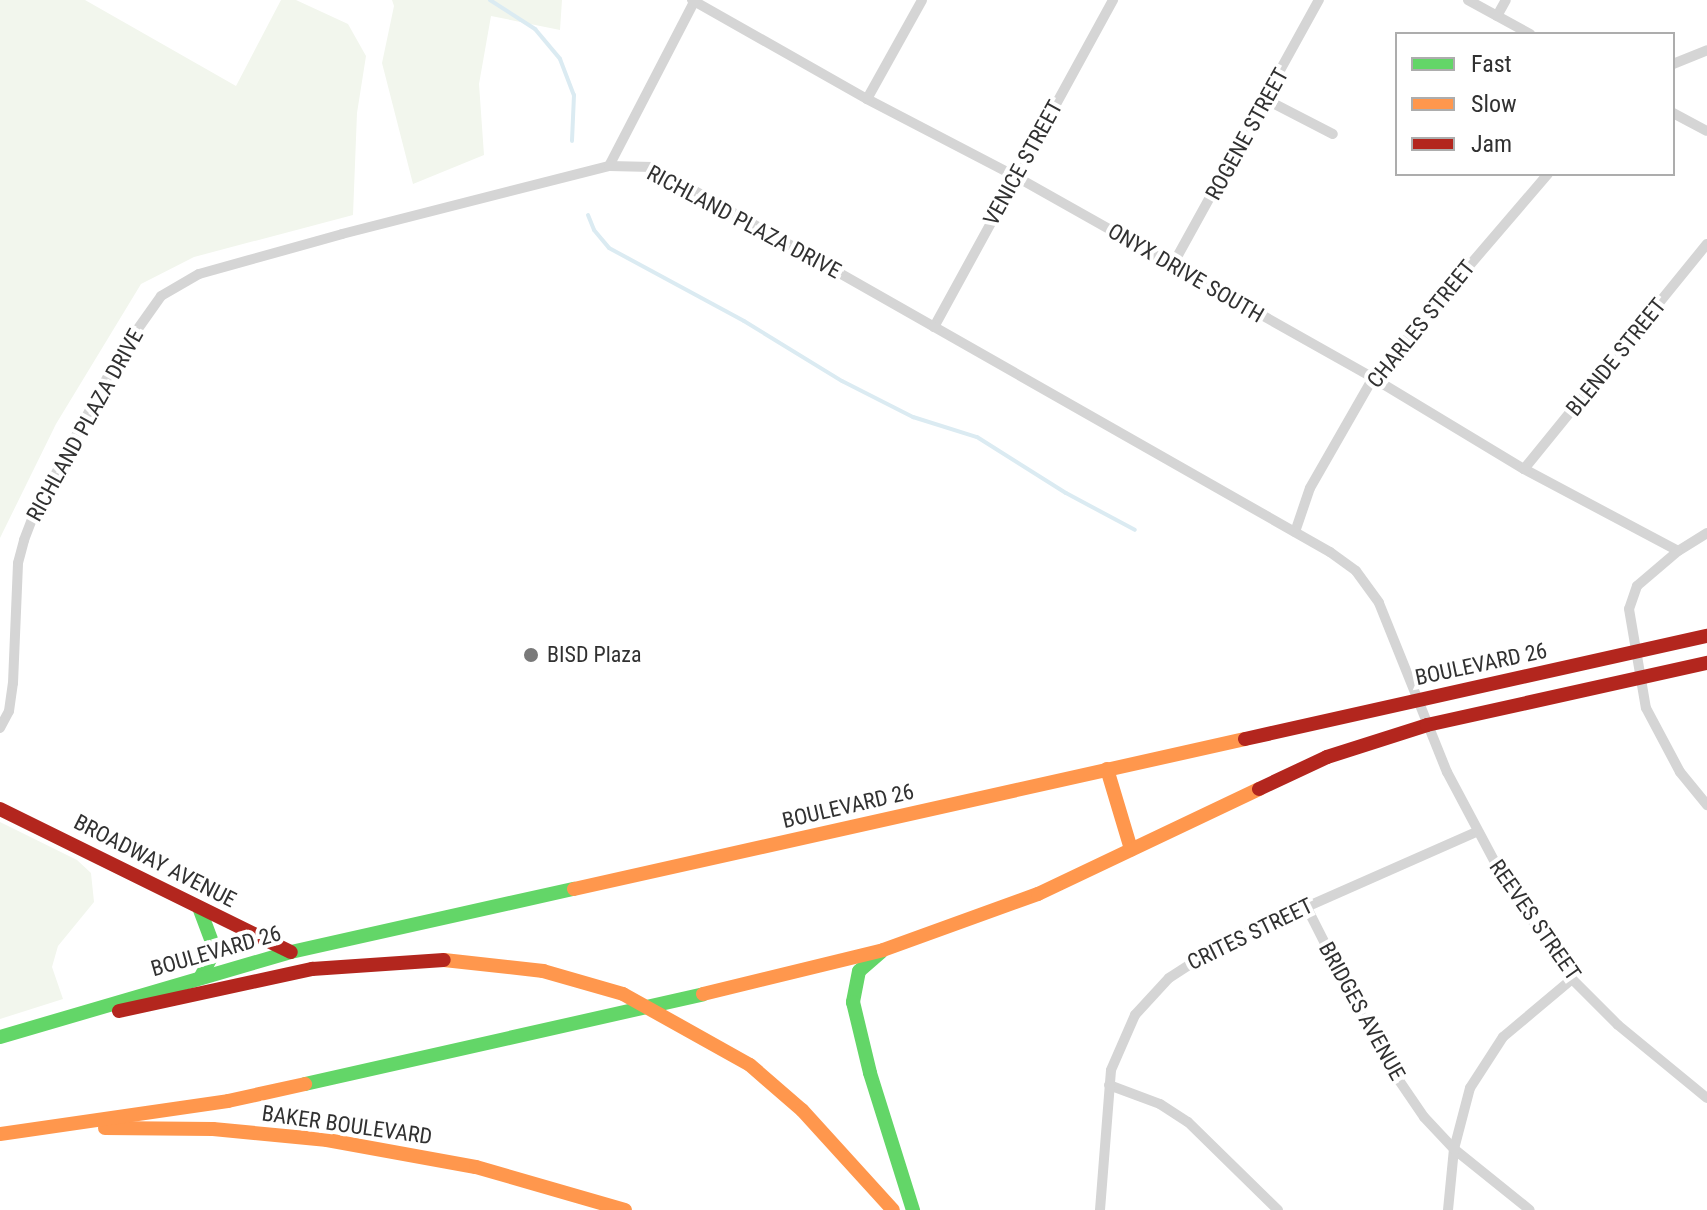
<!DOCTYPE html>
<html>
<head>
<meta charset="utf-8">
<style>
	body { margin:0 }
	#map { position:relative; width:1707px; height:1210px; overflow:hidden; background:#fff; font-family:"Roboto Condensed",sans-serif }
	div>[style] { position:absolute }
	.green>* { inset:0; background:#f2f6ed }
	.stream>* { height:4px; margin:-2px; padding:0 2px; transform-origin:2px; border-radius:2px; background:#dbebf2 }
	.street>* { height:10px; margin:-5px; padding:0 5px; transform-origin:5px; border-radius:5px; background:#d5d5d5 }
	.fast>* { height:14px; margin:-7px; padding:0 7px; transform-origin:7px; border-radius:7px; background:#63d668 }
	.slow>* { height:14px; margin:-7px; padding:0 7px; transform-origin:7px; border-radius:7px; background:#ff974d }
	.jam>* { height:14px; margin:-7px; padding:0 7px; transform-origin:7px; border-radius:7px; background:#b3261e }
	.dots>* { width:22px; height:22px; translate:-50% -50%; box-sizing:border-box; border:4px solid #fff; border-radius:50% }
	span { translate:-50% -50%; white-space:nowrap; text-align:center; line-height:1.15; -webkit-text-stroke:8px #fff; paint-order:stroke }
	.street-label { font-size:22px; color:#313131 }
	.poi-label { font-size:22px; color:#313131 }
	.left { translate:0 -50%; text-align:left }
	.legend { position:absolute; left:1395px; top:32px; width:280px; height:144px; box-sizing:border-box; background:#fff; border:2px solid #adadad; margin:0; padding:10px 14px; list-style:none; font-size:24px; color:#313131 }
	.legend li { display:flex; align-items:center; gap:16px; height:40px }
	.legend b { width:40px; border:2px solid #adadad }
</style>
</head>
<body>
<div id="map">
	<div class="green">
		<div style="clip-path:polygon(0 0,85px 0,236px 86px,281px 0,296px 0,348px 24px,366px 56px,357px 113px,353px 215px,194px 257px,141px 284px,56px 424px,0 538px)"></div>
		<div style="clip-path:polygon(392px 0,562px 0,560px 30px,491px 16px,479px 84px,484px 155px,413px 184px,382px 63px,394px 6px)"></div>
		<div style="clip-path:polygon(0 822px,77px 860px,91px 873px,94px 902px,58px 946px,52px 967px,63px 999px,0 1019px)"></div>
	</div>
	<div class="stream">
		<div style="left:490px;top:0;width:54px;rotate:32.8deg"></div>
		<div style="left:535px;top:29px;width:39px;rotate:50deg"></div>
		<div style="left:560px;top:59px;width:39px;rotate:69deg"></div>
		<div style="left:574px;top:95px;width:46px;rotate:92.5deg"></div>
		<div style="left:588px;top:215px;width:16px;rotate:68deg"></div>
		<div style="left:594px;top:230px;width:23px;rotate:50deg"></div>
		<div style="left:609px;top:248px;width:153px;rotate:28.4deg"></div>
		<div style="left:744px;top:321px;width:115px;rotate:31.5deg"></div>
		<div style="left:842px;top:381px;width:80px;rotate:26.9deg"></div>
		<div style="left:913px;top:417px;width:67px;rotate:17.4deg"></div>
		<div style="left:977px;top:437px;width:105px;rotate:32.2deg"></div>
		<div style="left:1066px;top:493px;width:78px;rotate:28.2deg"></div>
	</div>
	<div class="street">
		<div style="left:692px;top:0;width:201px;rotate:29.5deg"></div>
		<div style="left:867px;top:99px;width:167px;rotate:27.5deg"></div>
		<div style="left:1015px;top:176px;width:411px;rotate:29.4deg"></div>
		<div style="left:1373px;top:378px;width:176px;rotate:31.1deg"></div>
		<div style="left:1524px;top:469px;width:174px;rotate:28deg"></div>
		<div style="left:1468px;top:0;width:71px;rotate:28.7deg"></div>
		<div style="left:1497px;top:16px;width:18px;rotate:-61deg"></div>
		<div style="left:1673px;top:64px;width:37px;rotate:-22deg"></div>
		<div style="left:867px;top:99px;width:113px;rotate:-60.9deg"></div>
		<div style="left:1267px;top:100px;width:74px;rotate:27.3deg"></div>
		<div style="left:1673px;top:113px;width:38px;rotate:28deg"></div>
		<div style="left:609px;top:166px;width:187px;rotate:-62.6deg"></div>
		<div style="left:1172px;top:266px;width:304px;rotate:-61.1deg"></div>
		<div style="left:934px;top:327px;width:373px;rotate:-61.3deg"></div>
		<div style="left:1524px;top:469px;width:290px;rotate:-50.9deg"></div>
		<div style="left:1295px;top:532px;width:46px;rotate:-71.2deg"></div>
		<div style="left:1310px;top:488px;width:127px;rotate:-60.2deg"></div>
		<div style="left:1373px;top:378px;width:269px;rotate:-49.4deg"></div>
		<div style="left:1707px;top:533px;width:34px;rotate:148deg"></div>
		<div style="left:1678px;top:551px;width:54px;rotate:139.5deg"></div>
		<div style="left:1637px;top:586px;width:24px;rotate:109deg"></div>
		<div style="left:1629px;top:609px;width:100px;rotate:80.3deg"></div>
		<div style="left:1646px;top:708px;width:72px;rotate:62deg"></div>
		<div style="left:1680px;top:772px;width:43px;rotate:50.7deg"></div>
		<div style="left:0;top:728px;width:19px;rotate:-62deg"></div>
		<div style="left:9px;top:711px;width:28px;rotate:-82deg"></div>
		<div style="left:13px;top:683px;width:120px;rotate:-87.6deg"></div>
		<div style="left:18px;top:563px;width:24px;rotate:-75deg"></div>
		<div style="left:24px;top:540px;width:26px;rotate:-69deg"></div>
		<div style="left:33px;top:516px;width:184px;rotate:-61.8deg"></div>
		<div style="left:120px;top:354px;width:71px;rotate:-54.7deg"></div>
		<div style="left:161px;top:296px;width:44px;rotate:-30.1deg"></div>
		<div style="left:199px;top:274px;width:148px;rotate:-15.6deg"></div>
		<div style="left:342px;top:234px;width:276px;rotate:-14.3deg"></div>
		<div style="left:609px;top:166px;width:44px;rotate:1.3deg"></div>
		<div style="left:653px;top:167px;width:779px;rotate:29.63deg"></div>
		<div style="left:1330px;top:552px;width:32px;rotate:36deg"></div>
		<div style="left:1356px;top:571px;width:39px;rotate:54deg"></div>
		<div style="left:1379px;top:603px;width:182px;rotate:68.1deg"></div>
		<div style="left:1447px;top:772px;width:121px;rotate:62deg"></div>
		<div style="left:1504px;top:879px;width:121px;rotate:55.8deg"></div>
		<div style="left:1572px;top:979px;width:65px;rotate:45deg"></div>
		<div style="left:1618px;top:1025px;width:115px;rotate:39.4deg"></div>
		<div style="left:1306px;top:906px;width:166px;rotate:63.1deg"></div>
		<div style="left:1381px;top:1054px;width:76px;rotate:55.7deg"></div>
		<div style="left:1424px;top:1117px;width:44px;rotate:46.8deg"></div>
		<div style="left:1454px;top:1149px;width:97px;rotate:38.8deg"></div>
		<div style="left:1109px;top:1085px;width:54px;rotate:20.4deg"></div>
		<div style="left:1160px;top:1104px;width:33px;rotate:33deg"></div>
		<div style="left:1188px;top:1122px;width:126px;rotate:44.4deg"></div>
		<div style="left:1100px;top:1210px;width:140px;rotate:-85.5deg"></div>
		<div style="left:1111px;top:1070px;width:60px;rotate:-66.4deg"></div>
		<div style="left:1135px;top:1015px;width:50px;rotate:-47.4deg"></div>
		<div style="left:1169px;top:978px;width:61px;rotate:-32.9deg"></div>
		<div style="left:1220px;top:945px;width:280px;rotate:-23.8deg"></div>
		<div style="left:1448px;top:1210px;width:61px;rotate:-84.4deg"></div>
		<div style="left:1454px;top:1149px;width:63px;rotate:-75.3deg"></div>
		<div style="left:1470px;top:1088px;width:61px;rotate:-57.1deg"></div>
		<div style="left:1503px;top:1037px;width:90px;rotate:-40deg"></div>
	</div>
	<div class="fast">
		<div style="left:200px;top:910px;width:43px;rotate:69.4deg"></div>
		<div style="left:215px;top:950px;width:30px;rotate:118deg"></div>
		<div style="left:881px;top:952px;width:29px;rotate:139deg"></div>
		<div style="left:859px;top:971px;width:32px;rotate:101deg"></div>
		<div style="left:853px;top:1002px;width:73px;rotate:76.5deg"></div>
		<div style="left:870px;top:1073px;width:144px;rotate:72.6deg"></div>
		<div style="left:0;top:1037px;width:303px;rotate:-16.3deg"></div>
		<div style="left:291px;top:952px;width:290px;rotate:-12.6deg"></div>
		<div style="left:305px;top:1084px;width:408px;rotate:-12.7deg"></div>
	</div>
	<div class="slow">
		<div style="left:1107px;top:769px;width:84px;rotate:73.3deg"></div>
		<div style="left:574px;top:889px;width:688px;rotate:-12.6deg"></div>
		<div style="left:444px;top:960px;width:100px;rotate:6.3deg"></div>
		<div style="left:543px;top:971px;width:83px;rotate:16deg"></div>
		<div style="left:623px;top:994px;width:145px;rotate:29.2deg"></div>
		<div style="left:750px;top:1065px;width:69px;rotate:40.9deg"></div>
		<div style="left:802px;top:1110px;width:135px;rotate:47.7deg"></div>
		<div style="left:703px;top:994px;width:185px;rotate:-13.7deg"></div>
		<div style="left:883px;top:950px;width:165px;rotate:-19.9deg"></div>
		<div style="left:1038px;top:894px;width:245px;rotate:-25.4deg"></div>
		<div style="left:105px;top:1128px;width:108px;rotate:0.5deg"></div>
		<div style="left:213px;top:1129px;width:115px;rotate:5.5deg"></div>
		<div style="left:327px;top:1140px;width:151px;rotate:10.3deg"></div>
		<div style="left:476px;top:1167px;width:155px;rotate:16.1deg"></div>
		<div style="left:0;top:1134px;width:230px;rotate:-8.2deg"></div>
		<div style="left:228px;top:1101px;width:79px;rotate:-12.4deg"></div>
	</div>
	<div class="jam">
		<div style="left:1245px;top:739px;width:473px;rotate:-12.6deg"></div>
		<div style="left:1259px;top:789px;width:75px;rotate:-25.2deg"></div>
		<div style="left:1327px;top:757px;width:105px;rotate:-17.7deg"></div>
		<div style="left:1427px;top:725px;width:287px;rotate:-12.5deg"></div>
		<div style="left:0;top:809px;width:324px;rotate:26.2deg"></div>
		<div style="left:119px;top:1011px;width:198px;rotate:-12.3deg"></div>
		<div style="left:312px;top:969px;width:132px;rotate:-3.9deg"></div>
	</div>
	<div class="dots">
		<div style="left:531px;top:655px;background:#797979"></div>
	</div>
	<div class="street-label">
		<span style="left:1247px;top:134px;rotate:-61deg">ROGENE STREET</span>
		<span style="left:1023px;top:163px;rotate:-61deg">VENICE STREET</span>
		<span style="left:744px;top:222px;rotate:28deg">RICHLAND PLAZA DRIVE</span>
		<span style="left:1186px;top:273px;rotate:30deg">ONYX DRIVE SOUTH</span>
		<span style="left:1421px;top:324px;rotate:-51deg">CHARLES STREET</span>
		<span style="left:1616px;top:357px;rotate:-51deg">BLENDE STREET</span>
		<span style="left:85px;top:425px;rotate:-61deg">RICHLAND PLAZA DRIVE</span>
		<span style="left:1481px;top:664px;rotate:-12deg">BOULEVARD 26</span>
		<span style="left:848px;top:806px;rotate:-13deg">BOULEVARD 26</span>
		<span style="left:155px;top:861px;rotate:27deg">BROADWAY AVENUE</span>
		<span style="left:1535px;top:920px;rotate:55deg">REEVES STREET</span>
		<span style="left:1250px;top:934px;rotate:-26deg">CRITES STREET</span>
		<span style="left:216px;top:951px;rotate:-16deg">BOULEVARD 26</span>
		<span style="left:1362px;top:1011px;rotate:61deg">BRIDGES AVENUE</span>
		<span style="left:347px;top:1125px;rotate:8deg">BAKER BOULEVARD</span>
	</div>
	<div class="poi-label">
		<span class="left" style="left:547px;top:655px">BISD Plaza</span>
	</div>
	<ul class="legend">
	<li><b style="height:10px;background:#63d668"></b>Fast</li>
	<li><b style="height:10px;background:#ff974d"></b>Slow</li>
	<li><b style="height:10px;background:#b3261e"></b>Jam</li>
	</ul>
</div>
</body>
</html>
